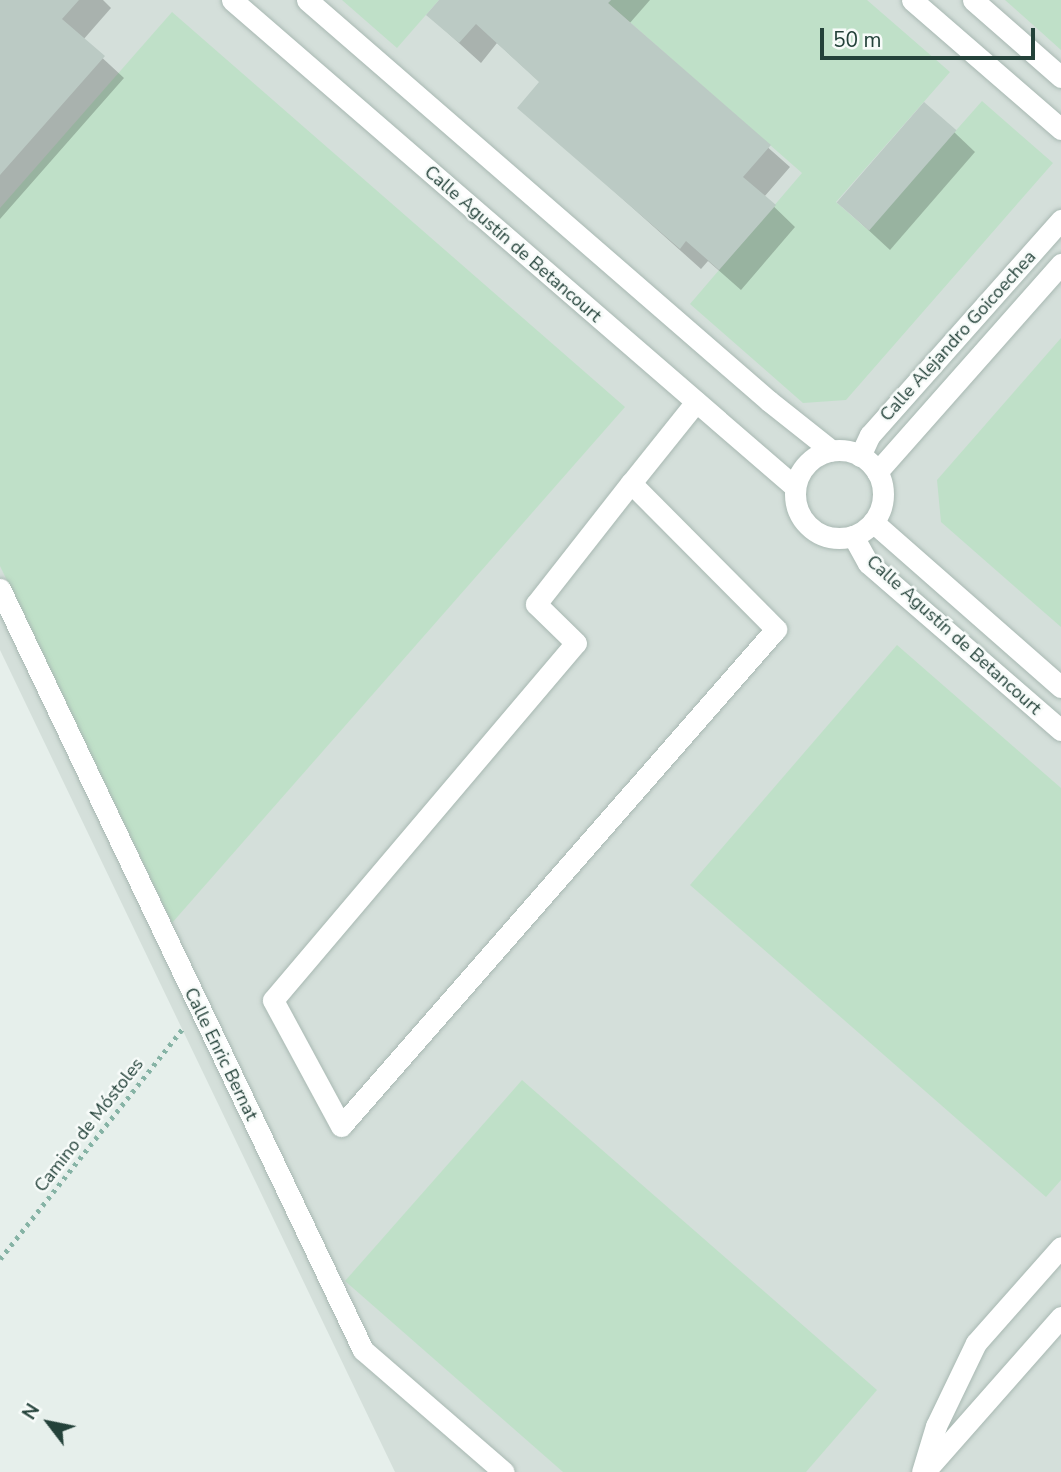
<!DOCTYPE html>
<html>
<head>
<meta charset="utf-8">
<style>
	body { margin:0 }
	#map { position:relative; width:1061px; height:1472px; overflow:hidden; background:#e6efeb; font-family:"Nunito Sans",sans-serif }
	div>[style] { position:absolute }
	.built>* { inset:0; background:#d4dfda }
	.green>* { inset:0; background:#bfe0c8 }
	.shadow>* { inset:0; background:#0003 }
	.building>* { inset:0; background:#bbcac4; transform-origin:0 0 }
	.path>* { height:4.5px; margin-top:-2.25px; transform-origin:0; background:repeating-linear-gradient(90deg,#86b3a5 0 3.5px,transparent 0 8.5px) }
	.roads { filter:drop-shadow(0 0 2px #a8b8b2) drop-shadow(0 0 2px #a8b8b2) }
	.minor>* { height:21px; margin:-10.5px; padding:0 10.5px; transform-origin:10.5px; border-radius:10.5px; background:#fff }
	.minor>.ring { margin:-10.5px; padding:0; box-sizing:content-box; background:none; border:21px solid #fff; border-radius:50% }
	span { translate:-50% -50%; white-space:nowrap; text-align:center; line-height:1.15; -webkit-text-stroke:5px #f7fbf9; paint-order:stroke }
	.street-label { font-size:18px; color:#24423a }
	.north { position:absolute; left:14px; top:1388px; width:70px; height:70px; -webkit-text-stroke:5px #f7fbf9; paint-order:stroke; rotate:302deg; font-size:19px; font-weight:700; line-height:28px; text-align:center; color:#24423a }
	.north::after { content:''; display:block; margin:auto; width:24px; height:32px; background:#24423a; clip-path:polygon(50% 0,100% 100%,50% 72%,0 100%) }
	.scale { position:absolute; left:820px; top:28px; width:215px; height:32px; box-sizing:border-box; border:4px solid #24423a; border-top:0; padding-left:9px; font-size:21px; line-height:24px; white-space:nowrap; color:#24423a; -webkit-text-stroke:5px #f7fbf9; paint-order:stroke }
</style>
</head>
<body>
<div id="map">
	<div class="built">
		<div style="clip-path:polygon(0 0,1061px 0,1061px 1472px,395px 1472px,0 650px)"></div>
	</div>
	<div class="green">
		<div style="clip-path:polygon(342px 0,439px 0,397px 48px)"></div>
		<div style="clip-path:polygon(611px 0,867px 0,950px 72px,836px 202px,868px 230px,982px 101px,1053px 163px,846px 400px,803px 403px,690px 304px,802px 173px,608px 3px)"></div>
		<div style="clip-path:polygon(1005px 0,1061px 0,1061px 50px,1041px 32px)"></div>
		<div style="clip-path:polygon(172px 12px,625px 407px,172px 923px,0 566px,0 208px)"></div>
		<div style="clip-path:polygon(1061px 338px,1061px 627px,941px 522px,937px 480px)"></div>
		<div style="clip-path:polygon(897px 645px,1061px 788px,1061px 1180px,1046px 1197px,690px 885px)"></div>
		<div style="clip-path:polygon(522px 1080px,877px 1390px,806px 1472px,563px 1472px,345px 1281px)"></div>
	</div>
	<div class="shadow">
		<div style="clip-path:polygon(0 0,103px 0,111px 8px,83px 40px,124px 78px,0 219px)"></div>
		<div style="clip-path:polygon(442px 0,650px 0,629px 24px,790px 167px,764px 197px,795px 227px,741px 290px,708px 261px,701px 269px,520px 107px,541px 83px,497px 43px,481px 63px,428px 15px)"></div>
		<div style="clip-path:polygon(954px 132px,975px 152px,890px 250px,838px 202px)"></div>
	</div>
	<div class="building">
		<div style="clip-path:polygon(0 0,79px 0,62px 19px,105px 56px,0 175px)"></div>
		<div style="clip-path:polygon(439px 0,611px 0,608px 3px,771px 145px,743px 177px,776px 205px,719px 270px,686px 241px,680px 249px,517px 108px,539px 82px,476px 24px,459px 43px,426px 15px)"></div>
		<div style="left:924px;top:102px;width:43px;height:133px;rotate:41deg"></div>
	</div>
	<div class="path">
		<div style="left:0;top:1259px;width:293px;rotate:-51.6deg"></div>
	</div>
	<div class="roads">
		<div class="minor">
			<div style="left:232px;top:0;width:744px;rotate:40.86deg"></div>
			<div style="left:307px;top:0;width:612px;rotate:40.96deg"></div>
			<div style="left:769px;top:401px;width:80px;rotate:38.4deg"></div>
			<div style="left:912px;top:0;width:197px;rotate:40.9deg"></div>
			<div style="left:973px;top:0;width:117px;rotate:41.2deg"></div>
			<div class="ring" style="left:795px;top:450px;width:67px;height:67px"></div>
			<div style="left:860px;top:456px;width:23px;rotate:-65deg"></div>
			<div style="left:870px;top:435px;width:288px;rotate:-48.4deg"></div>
			<div style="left:877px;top:472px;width:278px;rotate:-48.5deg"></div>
			<div style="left:631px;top:483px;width:206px;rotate:45.2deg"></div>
			<div style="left:776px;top:629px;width:660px;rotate:131.19deg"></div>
			<div style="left:341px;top:1126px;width:143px;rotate:-118.4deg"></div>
			<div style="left:273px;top:1000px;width:468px;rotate:-49.7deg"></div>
			<div style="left:576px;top:643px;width:56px;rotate:-135.7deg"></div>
			<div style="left:536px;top:604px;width:154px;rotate:-51.9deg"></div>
			<div style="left:631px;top:483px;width:104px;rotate:-51.3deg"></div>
			<div style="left:873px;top:522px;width:250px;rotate:41.3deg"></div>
			<div style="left:853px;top:536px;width:31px;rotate:61deg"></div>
			<div style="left:868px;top:563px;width:255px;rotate:40.9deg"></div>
			<div style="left:0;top:589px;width:843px;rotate:64.5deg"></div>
			<div style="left:363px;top:1350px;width:186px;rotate:40.9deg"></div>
			<div style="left:926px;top:1470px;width:204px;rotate:-48.6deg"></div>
			<div style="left:922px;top:1472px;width:48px;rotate:-73.1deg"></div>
			<div style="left:936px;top:1426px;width:92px;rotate:-64.3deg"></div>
			<div style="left:976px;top:1343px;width:128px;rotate:-48.5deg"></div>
		</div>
	</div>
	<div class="street-label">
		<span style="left:513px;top:244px;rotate:41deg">Calle Agustín de Betancourt</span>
		<span style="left:958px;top:336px;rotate:-48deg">Calle Alejandro Goicoechea</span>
		<span style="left:954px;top:635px;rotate:42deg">Calle Agustín de Betancourt</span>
		<span style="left:221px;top:1054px;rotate:64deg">Calle Enric Bernat</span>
		<span style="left:89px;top:1125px;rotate:-52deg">Camino de Móstoles</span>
	</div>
	<div class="north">N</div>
	<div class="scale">50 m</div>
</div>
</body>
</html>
